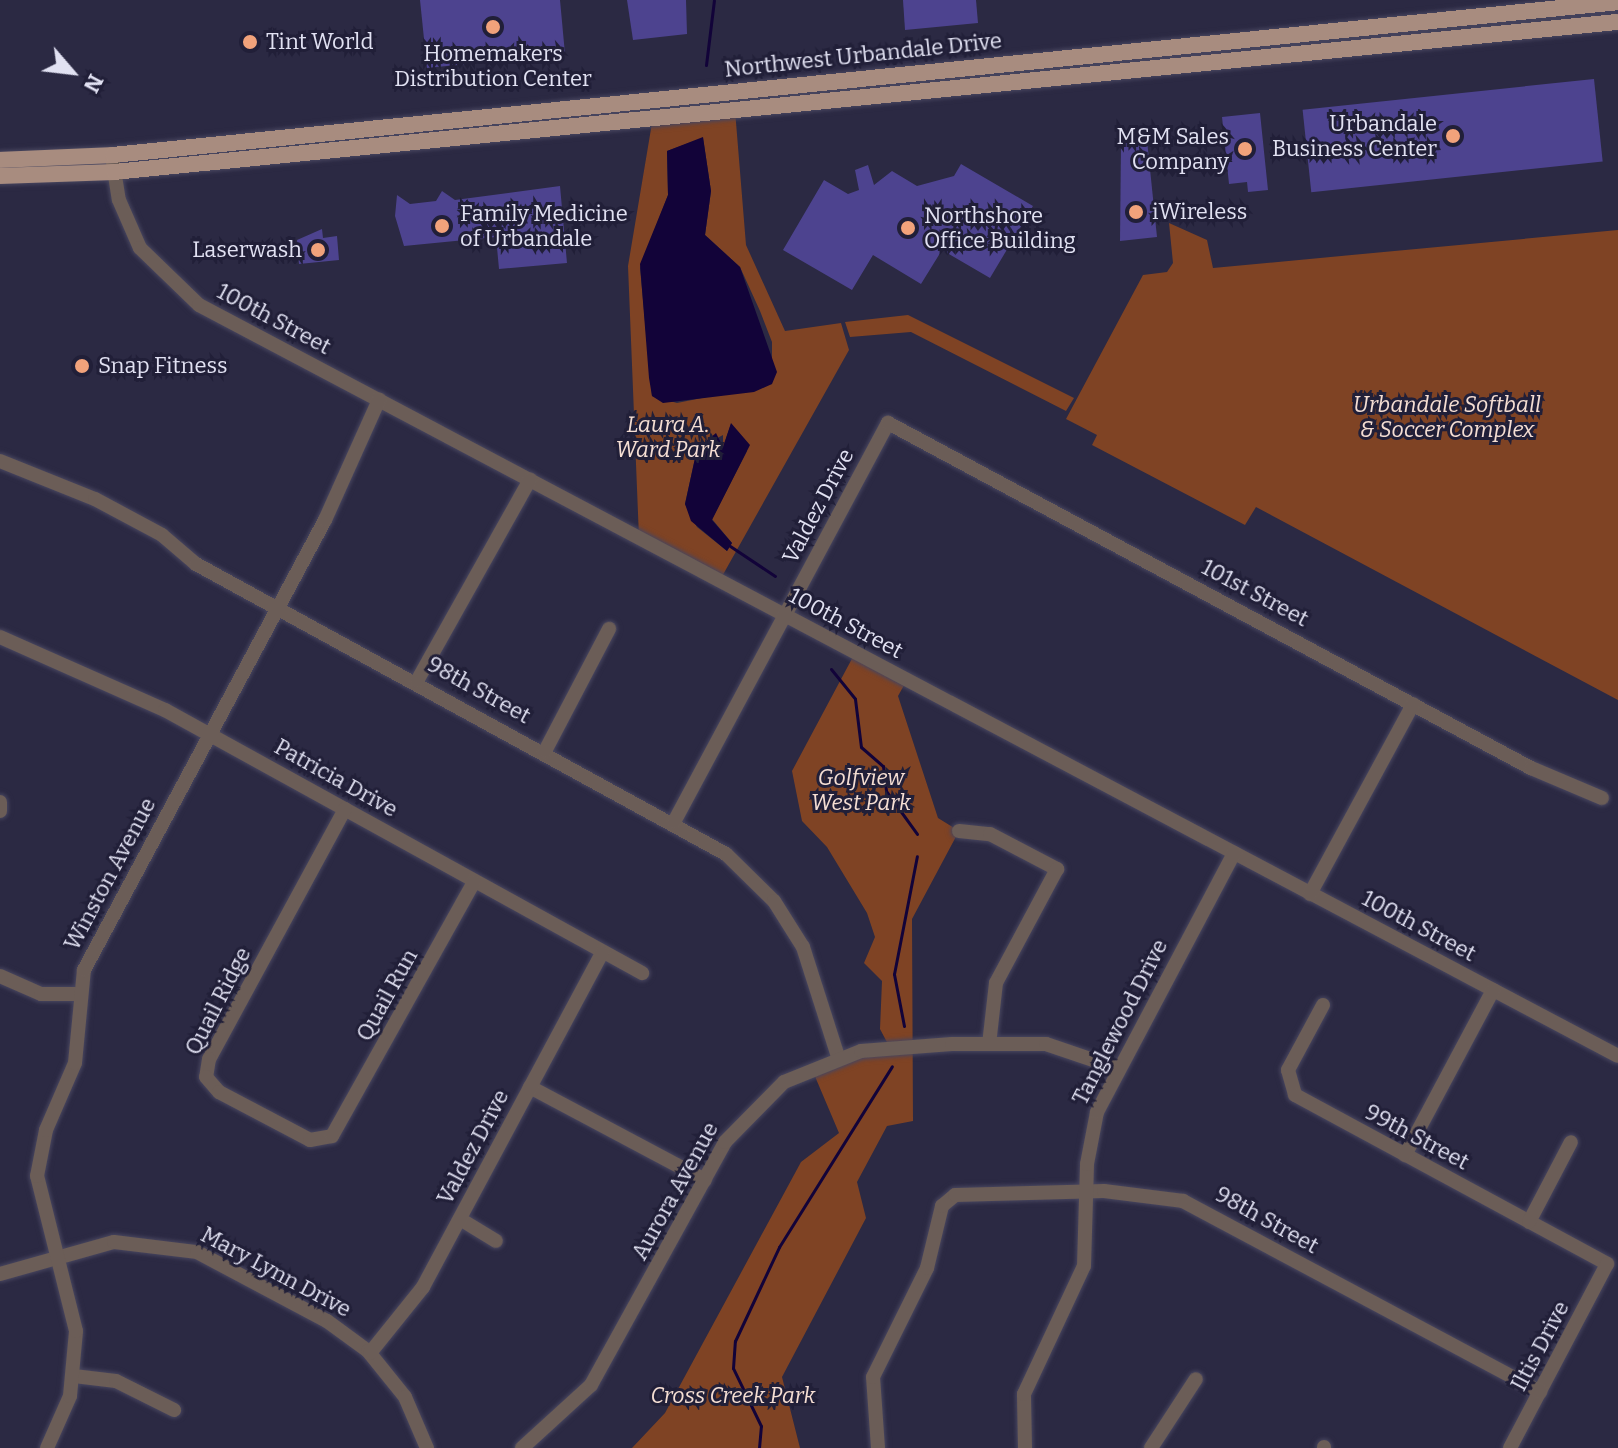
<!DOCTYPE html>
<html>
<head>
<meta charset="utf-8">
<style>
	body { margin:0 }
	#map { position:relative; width:1618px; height:1448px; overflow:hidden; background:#2b2943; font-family:Bitter,serif }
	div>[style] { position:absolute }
	.green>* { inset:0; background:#7f4324 }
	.water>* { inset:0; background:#120339 }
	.stream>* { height:3px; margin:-1.5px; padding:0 1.5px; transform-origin:1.5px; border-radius:1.5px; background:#120339 }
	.building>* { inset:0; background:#4d438f; transform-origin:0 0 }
	.roads { filter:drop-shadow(0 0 2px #48465f) drop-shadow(0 0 2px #48465f) }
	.minor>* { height:14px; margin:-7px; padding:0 7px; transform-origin:7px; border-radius:7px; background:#6b5d57 }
	.major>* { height:16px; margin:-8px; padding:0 8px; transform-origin:8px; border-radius:8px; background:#a88c7f }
	.dots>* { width:22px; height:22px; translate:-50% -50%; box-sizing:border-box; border:4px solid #211f38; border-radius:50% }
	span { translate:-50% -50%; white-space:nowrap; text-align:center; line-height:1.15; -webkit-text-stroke:6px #211f38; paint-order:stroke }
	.poi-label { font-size:22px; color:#e1e1f2 }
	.left { translate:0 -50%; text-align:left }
	.right { translate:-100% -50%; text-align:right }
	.street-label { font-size:22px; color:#e1e1f2 }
	.park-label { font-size:22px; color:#f5ded3; font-style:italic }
	.north { position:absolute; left:32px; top:32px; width:80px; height:80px; -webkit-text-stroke:6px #211f38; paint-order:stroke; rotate:118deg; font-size:22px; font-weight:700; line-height:32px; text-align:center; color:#e1e1f2 }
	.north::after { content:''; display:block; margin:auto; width:28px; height:36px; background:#e1e1f2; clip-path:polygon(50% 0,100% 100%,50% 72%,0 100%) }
</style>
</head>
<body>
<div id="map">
	<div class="green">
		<div style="clip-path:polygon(evenodd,735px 110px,746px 245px,785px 331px,841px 323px,849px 350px,720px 580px,639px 538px,628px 266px,653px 117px,735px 110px,703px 138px,711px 191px,705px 235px,740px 267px,760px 311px,772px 342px,772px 384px,677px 403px,652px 396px,640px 268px,668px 195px,667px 151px,703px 138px,735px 110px,731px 424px,747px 451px,712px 519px,732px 543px,727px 551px,697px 527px,685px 504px,697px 449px,723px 435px,723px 447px,731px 424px)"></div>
		<div style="clip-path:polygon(1169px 223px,1207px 240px,1213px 268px,1618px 230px,1618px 700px,1256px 507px,1245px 525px,1092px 445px,1097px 435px,1066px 419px,1143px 275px,1167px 272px,1173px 263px)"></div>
		<div style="clip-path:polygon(908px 315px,1074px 398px,1066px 411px,911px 332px,850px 337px,845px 322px)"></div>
		<div style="clip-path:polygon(855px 653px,907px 680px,898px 696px,938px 818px,959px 831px,912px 919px,913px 1121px,887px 1126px,857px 1182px,866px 1218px,782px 1377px,800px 1448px,632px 1448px,665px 1413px,801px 1162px,839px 1133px,811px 1067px,890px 1048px,880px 1029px,882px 981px,864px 963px,875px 937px,867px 913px,827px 847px,802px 821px,792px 771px)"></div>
	</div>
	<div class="water">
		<div style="clip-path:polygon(703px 137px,711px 191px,705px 235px,740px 267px,777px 372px,772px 384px,754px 392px,663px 403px,652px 396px,649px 378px,640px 264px,668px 195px,667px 151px)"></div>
		<div style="clip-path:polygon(731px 423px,750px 445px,712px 520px,732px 543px,727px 551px,691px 521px,685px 504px,697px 449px,716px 433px,723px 447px)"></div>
	</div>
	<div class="stream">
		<div style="left:706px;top:65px;width:65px;rotate:-83deg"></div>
		<div style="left:730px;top:546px;width:54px;rotate:33.7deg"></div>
		<div style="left:831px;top:669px;width:38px;rotate:51deg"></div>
		<div style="left:855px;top:699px;width:48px;rotate:82.9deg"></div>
		<div style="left:861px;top:747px;width:29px;rotate:41deg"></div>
		<div style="left:883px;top:766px;width:25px;rotate:83deg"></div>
		<div style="left:886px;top:791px;width:53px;rotate:54.2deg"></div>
		<div style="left:904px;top:1026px;width:53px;rotate:-100.9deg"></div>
		<div style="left:894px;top:974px;width:120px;rotate:-79deg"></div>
		<div style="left:759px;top:1448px;width:22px;rotate:-85deg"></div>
		<div style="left:761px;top:1426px;width:64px;rotate:-115.8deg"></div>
		<div style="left:733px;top:1368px;width:27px;rotate:-86deg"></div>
		<div style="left:735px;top:1341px;width:104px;rotate:-64.9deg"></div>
		<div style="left:779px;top:1247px;width:213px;rotate:-58deg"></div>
	</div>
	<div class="building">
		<div style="clip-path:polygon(420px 0,560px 0,565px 54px,427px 68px)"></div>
		<div style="clip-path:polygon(627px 0,686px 0,687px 34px,633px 40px)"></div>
		<div style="clip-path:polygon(903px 0,976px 0,978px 23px,905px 30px)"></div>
		<div style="left:1594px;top:79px;width:83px;height:293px;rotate:84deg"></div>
		<div style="clip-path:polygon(1260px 113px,1268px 190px,1248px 192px,1247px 182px,1229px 184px,1222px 117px)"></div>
		<div style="clip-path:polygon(1147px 140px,1157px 237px,1120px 241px,1121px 143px)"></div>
		<div style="clip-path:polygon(961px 164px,1033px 206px,990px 278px,942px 250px,921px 284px,873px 255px,852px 290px,783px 250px,824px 180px,848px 194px,859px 190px,855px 170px,868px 165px,874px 185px,892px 171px,917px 186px,954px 176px)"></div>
		<div style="clip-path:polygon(560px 186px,567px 263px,499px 269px,496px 237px,404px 246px,395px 216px,397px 195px,410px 204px,436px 201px,442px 191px,455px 200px)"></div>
		<div style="clip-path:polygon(322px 229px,323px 238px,337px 236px,339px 260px,299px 264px,297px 240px)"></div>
	</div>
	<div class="roads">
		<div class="minor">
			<div style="left:113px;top:163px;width:37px;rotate:81deg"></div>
			<div style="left:119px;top:200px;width:52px;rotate:66.4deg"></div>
			<div style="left:140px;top:248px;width:82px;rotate:44deg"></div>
			<div style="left:199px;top:305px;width:1605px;rotate:27.89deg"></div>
			<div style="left:0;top:461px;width:102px;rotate:21.8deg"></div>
			<div style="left:95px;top:499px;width:76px;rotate:28.2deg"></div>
			<div style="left:162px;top:535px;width:45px;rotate:40.5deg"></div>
			<div style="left:196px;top:564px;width:604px;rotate:28.69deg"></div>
			<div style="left:726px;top:854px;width:67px;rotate:44.4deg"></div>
			<div style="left:774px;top:901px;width:54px;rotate:57.8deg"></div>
			<div style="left:803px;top:947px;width:115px;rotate:72.3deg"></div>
			<div style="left:0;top:637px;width:180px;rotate:23.9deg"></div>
			<div style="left:165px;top:710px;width:545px;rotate:28.87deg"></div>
			<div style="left:417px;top:681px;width:231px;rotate:-60.7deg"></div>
			<div style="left:545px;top:751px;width:138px;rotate:-62.3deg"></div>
			<div style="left:345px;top:809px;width:285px;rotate:118.5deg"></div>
			<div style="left:209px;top:1059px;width:18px;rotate:99deg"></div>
			<div style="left:206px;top:1077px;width:20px;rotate:49deg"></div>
			<div style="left:219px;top:1092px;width:103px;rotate:27.8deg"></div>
			<div style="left:310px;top:1140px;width:22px;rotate:-10deg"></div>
			<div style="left:332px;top:1136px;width:291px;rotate:-60.8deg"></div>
			<div style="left:0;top:811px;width:9px;rotate:-90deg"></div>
			<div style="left:674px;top:822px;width:453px;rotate:-61.8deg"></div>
			<div style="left:888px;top:423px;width:730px;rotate:28.22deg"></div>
			<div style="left:1531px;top:768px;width:77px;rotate:22.9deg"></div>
			<div style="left:959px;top:831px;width:31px;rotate:6deg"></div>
			<div style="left:990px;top:834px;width:76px;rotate:27.6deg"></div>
			<div style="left:1057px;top:869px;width:129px;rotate:118.2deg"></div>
			<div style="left:996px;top:983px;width:61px;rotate:96.5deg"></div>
			<div style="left:1310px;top:894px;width:216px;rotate:-61.5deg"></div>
			<div style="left:0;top:976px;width:45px;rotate:23.7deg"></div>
			<div style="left:41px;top:994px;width:39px"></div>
			<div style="left:1323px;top:1005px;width:74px;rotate:118.3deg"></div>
			<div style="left:1288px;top:1070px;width:26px;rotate:74deg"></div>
			<div style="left:1295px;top:1095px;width:355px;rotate:28.4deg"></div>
			<div style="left:1607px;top:1264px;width:208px;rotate:117.8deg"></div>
			<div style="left:530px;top:1087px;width:198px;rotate:28deg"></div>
			<div style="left:1405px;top:1155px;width:187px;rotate:-61.9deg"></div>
			<div style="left:460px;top:1219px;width:42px;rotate:31.4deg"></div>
			<div style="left:1529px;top:1222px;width:90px;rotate:-62.3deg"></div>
			<div style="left:0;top:1274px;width:118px;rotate:-15.7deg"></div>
			<div style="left:114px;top:1242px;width:84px;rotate:6.9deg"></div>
			<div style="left:197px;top:1252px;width:147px;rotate:28deg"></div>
			<div style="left:327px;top:1321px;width:51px;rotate:36.2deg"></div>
			<div style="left:368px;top:1351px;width:59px;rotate:51.2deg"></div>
			<div style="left:405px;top:1397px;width:56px;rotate:66.7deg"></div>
			<div style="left:370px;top:1353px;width:85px;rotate:-51.2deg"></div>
			<div style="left:423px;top:1287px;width:379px;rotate:-61.8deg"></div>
			<div style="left:74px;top:1376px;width:42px;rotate:6.8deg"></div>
			<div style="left:116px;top:1381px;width:65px;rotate:26.6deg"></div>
			<div style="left:47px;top:1448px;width:57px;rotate:-66.1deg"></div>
			<div style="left:70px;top:1396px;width:65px;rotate:-84.7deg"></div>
			<div style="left:76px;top:1331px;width:160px;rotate:-104.1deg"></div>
			<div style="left:37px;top:1176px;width:47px;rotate:-78.9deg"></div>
			<div style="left:46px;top:1130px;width:73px;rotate:-66.6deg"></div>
			<div style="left:75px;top:1063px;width:93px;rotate:-84.5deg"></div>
			<div style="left:84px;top:970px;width:510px;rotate:-61.83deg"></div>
			<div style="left:325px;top:520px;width:132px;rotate:-65.8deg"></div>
			<div style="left:522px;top:1448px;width:93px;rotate:-42.4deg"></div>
			<div style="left:591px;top:1385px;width:277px;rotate:-61.1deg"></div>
			<div style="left:725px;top:1142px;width:84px;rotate:-45.5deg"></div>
			<div style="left:784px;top:1082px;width:83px;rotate:-21.9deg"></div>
			<div style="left:861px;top:1051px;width:91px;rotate:-4.4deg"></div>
			<div style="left:952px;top:1044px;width:94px"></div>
			<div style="left:1046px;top:1044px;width:75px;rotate:18.7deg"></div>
			<div style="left:878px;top:1448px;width:71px;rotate:-94deg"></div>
			<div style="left:873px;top:1377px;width:122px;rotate:-63.6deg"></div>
			<div style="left:927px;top:1268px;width:64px;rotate:-76.4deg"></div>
			<div style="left:942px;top:1206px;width:17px;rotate:-40deg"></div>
			<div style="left:955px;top:1195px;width:149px;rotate:-1.5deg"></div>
			<div style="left:1104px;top:1191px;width:80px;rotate:7.2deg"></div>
			<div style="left:1183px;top:1201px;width:405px;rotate:28.1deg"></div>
			<div style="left:1025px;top:1448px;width:54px;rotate:-91.1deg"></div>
			<div style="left:1024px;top:1394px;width:141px;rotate:-64.9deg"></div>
			<div style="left:1084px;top:1266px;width:102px;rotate:-88.3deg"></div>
			<div style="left:1087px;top:1164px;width:53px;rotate:-79.1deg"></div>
			<div style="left:1097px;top:1112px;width:293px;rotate:-62.1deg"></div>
			<div style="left:1151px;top:1448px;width:82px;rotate:-56.9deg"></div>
			<div style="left:1324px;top:1448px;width:1px;rotate:-90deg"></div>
		</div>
		<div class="major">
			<div style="left:0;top:160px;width:113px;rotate:-2.5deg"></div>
			<div style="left:113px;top:155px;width:1513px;rotate:-5.8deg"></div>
			<div style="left:0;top:176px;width:114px;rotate:-2deg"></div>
			<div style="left:114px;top:172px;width:1511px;rotate:-5.7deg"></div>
		</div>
	</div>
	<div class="dots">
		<div style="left:493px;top:27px;background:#f1a27b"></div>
		<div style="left:250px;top:42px;background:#f1a27b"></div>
		<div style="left:1453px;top:136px;background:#f1a27b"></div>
		<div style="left:1245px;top:149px;background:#f1a27b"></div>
		<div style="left:1136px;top:212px;background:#f1a27b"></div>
		<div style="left:442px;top:226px;background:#f1a27b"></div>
		<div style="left:908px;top:228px;background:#f1a27b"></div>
		<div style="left:318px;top:250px;background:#f1a27b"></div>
		<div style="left:82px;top:366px;background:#f1a27b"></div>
	</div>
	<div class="poi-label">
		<span class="left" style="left:266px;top:42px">Tint World</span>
		<span style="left:493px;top:66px">Homemakers<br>Distribution Center</span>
		<span class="right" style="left:1437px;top:136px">Urbandale<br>Business Center</span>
		<span class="right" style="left:1229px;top:149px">M&amp;M Sales<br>Company</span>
		<span class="left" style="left:1152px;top:212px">iWireless</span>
		<span class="left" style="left:460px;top:226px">Family Medicine<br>of Urbandale</span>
		<span class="left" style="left:924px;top:228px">Northshore<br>Office Building</span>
		<span class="right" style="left:302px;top:250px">Laserwash</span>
		<span class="left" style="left:98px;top:366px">Snap Fitness</span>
	</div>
	<div class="street-label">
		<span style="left:863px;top:55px;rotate:-6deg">Northwest Urbandale Drive</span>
		<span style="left:274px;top:319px;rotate:28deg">100th Street</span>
		<span style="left:818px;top:506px;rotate:-62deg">Valdez Drive</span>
		<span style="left:1255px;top:593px;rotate:28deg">101st Street</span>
		<span style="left:846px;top:623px;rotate:28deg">100th Street</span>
		<span style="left:479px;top:690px;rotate:29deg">98th Street</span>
		<span style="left:336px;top:778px;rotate:29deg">Patricia Drive</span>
		<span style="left:110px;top:874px;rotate:-62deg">Winston Avenue</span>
		<span style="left:1419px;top:926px;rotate:28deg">100th Street</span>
		<span style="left:387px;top:995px;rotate:-61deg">Quail Run</span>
		<span style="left:218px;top:1001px;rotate:-63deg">Quail Ridge</span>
		<span style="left:1120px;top:1022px;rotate:-63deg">Tanglewood Drive</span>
		<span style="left:1417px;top:1137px;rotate:28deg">99th Street</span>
		<span style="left:473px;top:1147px;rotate:-62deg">Valdez Drive</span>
		<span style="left:675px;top:1191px;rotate:-61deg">Aurora Avenue</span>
		<span style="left:1267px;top:1220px;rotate:29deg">98th Street</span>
		<span style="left:276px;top:1272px;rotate:28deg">Mary Lynn Drive</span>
		<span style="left:1540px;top:1346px;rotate:-62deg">Iltis Drive</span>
	</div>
	<div class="park-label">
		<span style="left:1447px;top:417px">Urbandale Softball<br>&amp; Soccer Complex</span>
		<span style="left:668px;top:437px">Laura A.<br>Ward Park</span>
		<span style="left:861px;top:790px">Golfview<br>West Park</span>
		<span style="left:733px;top:1396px">Cross Creek Park</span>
	</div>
	<div class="north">N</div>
</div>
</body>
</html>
